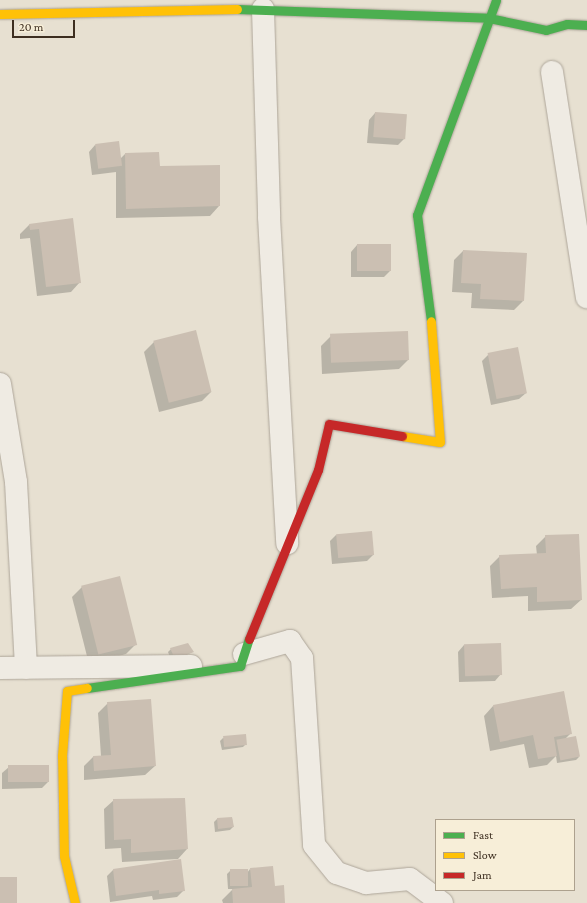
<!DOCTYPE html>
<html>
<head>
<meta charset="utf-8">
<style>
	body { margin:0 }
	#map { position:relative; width:587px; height:903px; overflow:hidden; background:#e7e0d1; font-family:"Crimson Pro",serif }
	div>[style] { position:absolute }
	.shadow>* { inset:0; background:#0003 }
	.building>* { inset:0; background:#cbbfb2; transform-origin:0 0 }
	.roads { filter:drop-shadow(0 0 1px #ada599) drop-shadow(0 0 1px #ada599) }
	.street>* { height:22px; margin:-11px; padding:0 11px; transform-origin:11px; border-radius:11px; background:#efebe3 }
	.fast>* { height:9px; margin:-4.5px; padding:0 4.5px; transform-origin:4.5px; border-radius:4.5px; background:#4caf50 }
	.slow>* { height:9px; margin:-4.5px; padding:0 4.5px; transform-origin:4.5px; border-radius:4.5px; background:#ffc107 }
	.jam>* { height:9px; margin:-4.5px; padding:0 4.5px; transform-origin:4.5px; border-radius:4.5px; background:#c62828 }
	span { translate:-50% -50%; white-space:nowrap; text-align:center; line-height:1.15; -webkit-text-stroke:3px #f7eed8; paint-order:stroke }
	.legend { position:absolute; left:435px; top:819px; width:140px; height:72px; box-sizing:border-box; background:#f7eed8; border:1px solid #ada18e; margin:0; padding:5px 7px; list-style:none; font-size:12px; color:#3d2e20 }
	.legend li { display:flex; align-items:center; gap:8px; height:20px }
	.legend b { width:20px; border:1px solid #ada18e }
	.scale { position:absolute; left:12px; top:20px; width:63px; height:18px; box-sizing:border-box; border:2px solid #3d2e20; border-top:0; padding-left:5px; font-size:12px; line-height:14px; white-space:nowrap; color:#3d2e20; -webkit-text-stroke:3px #f7eed8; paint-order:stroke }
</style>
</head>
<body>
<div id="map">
	<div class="shadow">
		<div style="clip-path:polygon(375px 113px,405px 138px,398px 145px,367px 143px,369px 120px)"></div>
		<div style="clip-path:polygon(95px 145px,120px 159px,125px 154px,158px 153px,159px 167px,219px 166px,219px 206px,210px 216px,116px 218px,116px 172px,92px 175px,89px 152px)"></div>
		<div style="clip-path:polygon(72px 219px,80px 282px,71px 292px,37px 296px,30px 238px,20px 239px,20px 234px,29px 225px)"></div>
		<div style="clip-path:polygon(357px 245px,391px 270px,384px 277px,351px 277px,351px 252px)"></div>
		<div style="clip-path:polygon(463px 251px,523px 301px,514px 310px,471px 308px,472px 293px,452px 292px,454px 260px)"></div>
		<div style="clip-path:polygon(331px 336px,408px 360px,399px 369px,322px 374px,321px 346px)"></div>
		<div style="clip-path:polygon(154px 342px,211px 392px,202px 401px,159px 412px,144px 352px)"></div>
		<div style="clip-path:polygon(489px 354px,526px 393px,519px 399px,491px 405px,482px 361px)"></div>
		<div style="clip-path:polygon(336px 535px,373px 555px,367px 561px,332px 564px,330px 541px)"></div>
		<div style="clip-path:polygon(546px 536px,581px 600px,571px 609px,528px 611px,528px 596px,492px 598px,490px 566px,500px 556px,537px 555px,536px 546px)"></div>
		<div style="clip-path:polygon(82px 587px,135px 645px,126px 654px,89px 664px,72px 597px)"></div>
		<div style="clip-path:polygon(464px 645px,501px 674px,495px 681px,459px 682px,458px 652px)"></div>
		<div style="clip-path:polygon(171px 649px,192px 652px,172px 662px,168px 652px)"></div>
		<div style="clip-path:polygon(108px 703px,155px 766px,145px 775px,84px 780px,84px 766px,93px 757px,101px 756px,98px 713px)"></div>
		<div style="clip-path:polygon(493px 706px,571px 733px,565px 739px,579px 757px,576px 760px,557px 763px,556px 756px,547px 765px,529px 768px,524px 744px,490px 751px,484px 716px)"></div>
		<div style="clip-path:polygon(223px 738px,246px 744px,243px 747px,222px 750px,220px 741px)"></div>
		<div style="clip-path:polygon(9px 767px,48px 782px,42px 788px,2px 789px,2px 773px)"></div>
		<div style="clip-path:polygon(184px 799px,187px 849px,178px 859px,122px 862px,121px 848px,105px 849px,104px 809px,114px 800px)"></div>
		<div style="clip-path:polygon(232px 818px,233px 827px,230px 830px,215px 832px,214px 822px,217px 819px)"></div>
		<div style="clip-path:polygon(250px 869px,274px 887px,284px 903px,223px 903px,222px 900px,233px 889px,228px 889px,227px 874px,230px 871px,247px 873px)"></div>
		<div style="clip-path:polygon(113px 870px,184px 890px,177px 897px,153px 900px,152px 896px,110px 902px,107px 876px)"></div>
	</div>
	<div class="building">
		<div style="left:375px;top:112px;width:32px;height:25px;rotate:4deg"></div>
		<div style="left:119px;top:141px;width:25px;height:24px;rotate:83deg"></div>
		<div style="clip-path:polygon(159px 152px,160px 166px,220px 165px,220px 206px,126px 209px,125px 153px)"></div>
		<div style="clip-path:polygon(73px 218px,81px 283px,46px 287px,39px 229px,30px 230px,29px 224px)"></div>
		<div style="left:357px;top:244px;width:34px;height:27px"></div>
		<div style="clip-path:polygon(463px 250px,527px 253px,524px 301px,480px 299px,481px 284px,461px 283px)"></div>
		<div style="left:196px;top:330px;width:64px;height:44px;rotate:76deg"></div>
		<div style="left:408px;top:331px;width:29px;height:78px;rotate:88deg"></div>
		<div style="left:518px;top:347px;width:47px;height:31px;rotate:79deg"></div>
		<div style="left:372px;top:531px;width:24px;height:36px;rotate:85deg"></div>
		<div style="clip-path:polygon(579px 534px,582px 600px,537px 602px,537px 587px,501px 589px,499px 555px,546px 553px,545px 535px)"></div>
		<div style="left:120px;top:576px;width:71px;height:40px;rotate:76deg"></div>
		<div style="clip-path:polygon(188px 643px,194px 652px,175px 659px,170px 648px)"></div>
		<div style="left:501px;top:643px;width:32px;height:37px;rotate:88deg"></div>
		<div style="clip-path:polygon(564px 691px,572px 734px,554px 737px,557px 756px,538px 759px,533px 735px,500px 742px,493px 705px)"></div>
		<div style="clip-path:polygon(151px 699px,156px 766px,94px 771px,93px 756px,111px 755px,107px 702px)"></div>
		<div style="left:246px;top:734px;width:11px;height:23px;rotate:85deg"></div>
		<div style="left:576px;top:736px;width:21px;height:20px;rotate:79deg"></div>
		<div style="left:49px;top:765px;width:17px;height:41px;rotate:90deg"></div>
		<div style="clip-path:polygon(185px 798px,188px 849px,131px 853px,131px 839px,114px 840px,113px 799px)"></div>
		<div style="clip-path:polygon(232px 817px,234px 827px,218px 829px,217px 818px)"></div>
		<div style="clip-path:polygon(181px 859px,185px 891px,159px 894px,159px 890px,116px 896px,113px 869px)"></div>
		<div style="clip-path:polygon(273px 866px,275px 886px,284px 885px,285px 903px,233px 903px,232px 889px,252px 887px,250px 868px)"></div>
		<div style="left:248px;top:869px;width:17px;height:18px;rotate:90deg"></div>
		<div style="left:0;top:877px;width:17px;height:26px"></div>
	</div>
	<div class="roads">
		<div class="street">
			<div style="left:263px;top:9px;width:208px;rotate:88.3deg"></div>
			<div style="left:269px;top:217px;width:327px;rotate:86.8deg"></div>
			<div style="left:552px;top:72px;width:228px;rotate:81.2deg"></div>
			<div style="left:0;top:384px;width:99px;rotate:80.7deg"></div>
			<div style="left:16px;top:482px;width:186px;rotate:86.9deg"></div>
			<div style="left:244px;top:654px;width:48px;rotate:-15.8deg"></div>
			<div style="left:290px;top:641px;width:21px;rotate:55deg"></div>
			<div style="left:302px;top:658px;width:187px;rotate:86.3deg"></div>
			<div style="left:314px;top:845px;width:36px;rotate:51deg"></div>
			<div style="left:337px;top:873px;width:31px;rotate:19deg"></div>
			<div style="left:366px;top:883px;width:44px;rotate:-5.2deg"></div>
			<div style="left:410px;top:879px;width:40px;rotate:37deg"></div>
			<div style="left:0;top:668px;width:191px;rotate:-0.6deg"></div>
		</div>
		<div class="fast">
			<div style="left:237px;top:9px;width:252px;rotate:2deg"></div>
			<div style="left:489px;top:18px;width:58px;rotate:11.9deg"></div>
			<div style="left:546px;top:30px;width:22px;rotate:-16deg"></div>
			<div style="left:567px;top:24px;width:20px;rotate:3deg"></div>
			<div style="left:431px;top:321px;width:107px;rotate:-97.5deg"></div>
			<div style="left:417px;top:215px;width:229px;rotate:-69.8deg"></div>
			<div style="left:87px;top:688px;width:155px;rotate:-8.2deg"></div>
			<div style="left:240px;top:666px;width:28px;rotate:-72deg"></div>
		</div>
		<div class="slow">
			<div style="left:0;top:14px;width:237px;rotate:-1.2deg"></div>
			<div style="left:402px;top:436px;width:38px;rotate:9deg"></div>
			<div style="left:440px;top:442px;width:121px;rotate:-94.3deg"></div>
			<div style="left:75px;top:903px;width:48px;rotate:-103.2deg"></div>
			<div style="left:64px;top:856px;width:100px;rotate:-91.1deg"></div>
			<div style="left:62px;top:756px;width:65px;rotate:-85.6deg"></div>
			<div style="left:67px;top:691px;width:20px;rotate:-9deg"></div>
		</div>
		<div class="jam">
			<div style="left:249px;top:639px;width:183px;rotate:-67.8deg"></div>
			<div style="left:318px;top:470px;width:47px;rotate:-76.6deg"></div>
			<div style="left:329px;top:424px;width:74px;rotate:9.3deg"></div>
		</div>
	</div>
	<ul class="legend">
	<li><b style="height:5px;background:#4caf50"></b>Fast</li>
	<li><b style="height:5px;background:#ffc107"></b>Slow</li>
	<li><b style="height:5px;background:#c62828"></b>Jam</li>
	</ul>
	<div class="scale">20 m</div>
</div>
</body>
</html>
